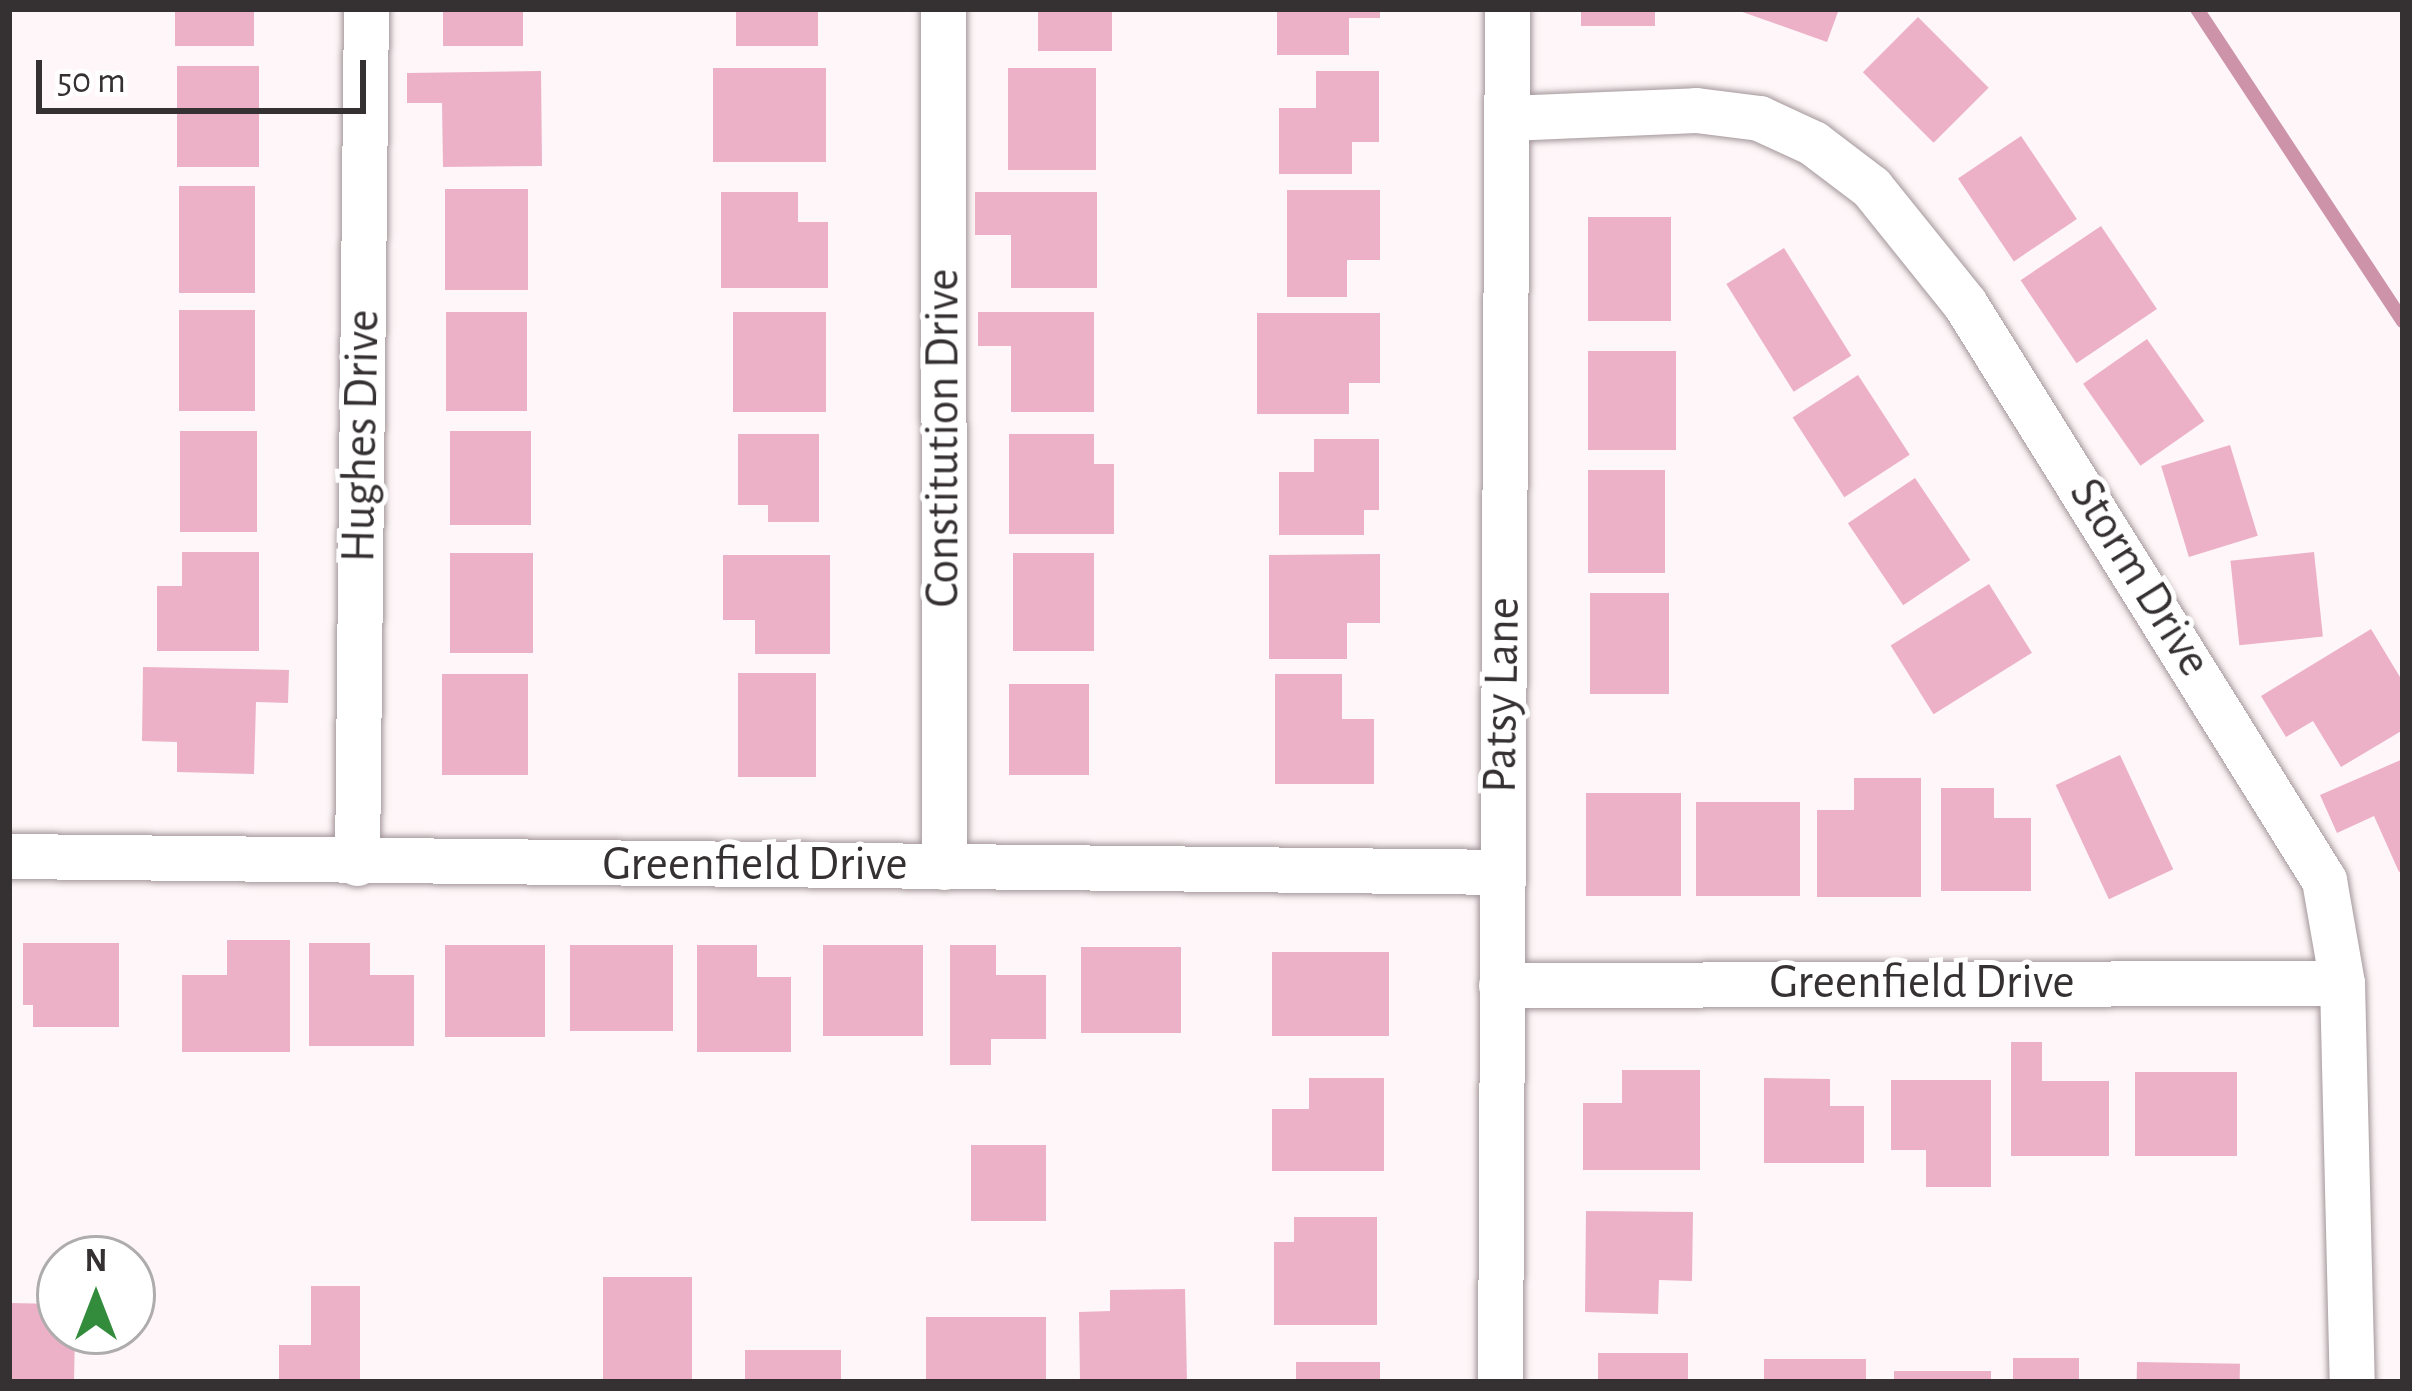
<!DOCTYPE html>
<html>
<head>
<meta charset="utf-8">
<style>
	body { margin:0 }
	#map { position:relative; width:2412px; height:1391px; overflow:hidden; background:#fef6f8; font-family:"Alegreya Sans",sans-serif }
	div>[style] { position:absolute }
	.stream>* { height:14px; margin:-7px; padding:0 7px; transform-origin:7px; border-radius:7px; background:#cd93a9 }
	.building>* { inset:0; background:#edb1c7; transform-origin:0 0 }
	.roads { filter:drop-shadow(0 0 3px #a3969a) drop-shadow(0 0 3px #a3969a) }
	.street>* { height:45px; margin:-22.5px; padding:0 22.5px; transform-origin:22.5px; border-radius:22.5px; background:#fff }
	span { translate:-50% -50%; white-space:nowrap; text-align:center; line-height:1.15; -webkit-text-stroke:10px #fff; paint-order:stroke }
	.street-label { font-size:48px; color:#353032 }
	.frame { position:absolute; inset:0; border:12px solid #353032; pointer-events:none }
	.north { position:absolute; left:36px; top:1235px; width:120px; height:120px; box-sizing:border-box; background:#fff; border:3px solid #aeacad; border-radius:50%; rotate:0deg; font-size:33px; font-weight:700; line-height:48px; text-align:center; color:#353032 }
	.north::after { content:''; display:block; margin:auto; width:42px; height:54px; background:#328c3c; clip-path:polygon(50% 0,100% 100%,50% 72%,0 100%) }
	.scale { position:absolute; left:36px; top:60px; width:330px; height:54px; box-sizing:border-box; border:6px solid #353032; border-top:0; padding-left:15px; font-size:36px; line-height:42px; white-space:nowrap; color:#353032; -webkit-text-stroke:9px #fff; paint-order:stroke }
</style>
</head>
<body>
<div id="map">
	<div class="stream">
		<div style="left:2197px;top:9px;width:374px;rotate:56.6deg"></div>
	</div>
	<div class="building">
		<div style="left:175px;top:9px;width:79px;height:37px"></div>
		<div style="left:443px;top:9px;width:80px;height:37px"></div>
		<div style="left:736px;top:9px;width:82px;height:37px"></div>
		<div style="left:1038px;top:9px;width:74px;height:42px"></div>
		<div style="clip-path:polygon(1277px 9px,1380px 9px,1380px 18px,1349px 18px,1349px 55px,1277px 55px)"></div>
		<div style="left:1581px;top:9px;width:74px;height:17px"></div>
		<div style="clip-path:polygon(1734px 9px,1839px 9px,1827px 42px)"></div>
		<div style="left:1918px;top:17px;width:100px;height:78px;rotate:45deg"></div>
		<div style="left:177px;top:66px;width:82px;height:101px"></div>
		<div style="left:713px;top:68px;width:113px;height:94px"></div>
		<div style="left:1008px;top:68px;width:88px;height:102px"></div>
		<div style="clip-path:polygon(541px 71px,542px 166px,443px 167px,442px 103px,407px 103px,407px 73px)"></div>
		<div style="clip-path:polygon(1316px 71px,1379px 71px,1379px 142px,1352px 142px,1352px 174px,1279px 174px,1279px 108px,1316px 108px)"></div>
		<div style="left:2021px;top:136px;width:100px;height:76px;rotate:56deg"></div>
		<div style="left:179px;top:186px;width:76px;height:107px"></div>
		<div style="left:445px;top:189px;width:83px;height:101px"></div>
		<div style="clip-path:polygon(1287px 190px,1380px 190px,1380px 260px,1347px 260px,1347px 297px,1287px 297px)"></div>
		<div style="clip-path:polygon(721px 192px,798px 192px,798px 222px,828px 222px,828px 288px,721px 288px)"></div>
		<div style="clip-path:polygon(975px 192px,1097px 192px,1097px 288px,1011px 288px,1011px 235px,975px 235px)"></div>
		<div style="left:1588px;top:217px;width:83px;height:104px"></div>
		<div style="left:2101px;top:226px;width:100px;height:97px;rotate:56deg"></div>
		<div style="left:1784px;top:248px;width:127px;height:68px;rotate:58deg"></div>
		<div style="left:179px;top:310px;width:76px;height:101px"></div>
		<div style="left:446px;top:312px;width:81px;height:99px"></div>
		<div style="left:733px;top:312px;width:93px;height:100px"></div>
		<div style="clip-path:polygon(978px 312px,1094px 312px,1094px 412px,1011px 412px,1011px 346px,978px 346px)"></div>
		<div style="clip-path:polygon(1257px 313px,1380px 313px,1380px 383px,1349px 383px,1349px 414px,1257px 414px)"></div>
		<div style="left:2147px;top:339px;width:100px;height:78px;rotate:55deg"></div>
		<div style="left:1588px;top:351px;width:88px;height:99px"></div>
		<div style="left:1858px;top:375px;width:95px;height:78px;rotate:57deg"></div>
		<div style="left:180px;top:431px;width:77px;height:101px"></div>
		<div style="left:450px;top:431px;width:81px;height:94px"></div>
		<div style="clip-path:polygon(738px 434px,819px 434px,819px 522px,768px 522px,768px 505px,738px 505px)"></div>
		<div style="clip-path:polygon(1009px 434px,1094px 434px,1094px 464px,1114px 464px,1114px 534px,1009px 534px)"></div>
		<div style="clip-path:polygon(1314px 439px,1379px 439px,1379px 510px,1364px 510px,1364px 535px,1279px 535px,1279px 472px,1314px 472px)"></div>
		<div style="left:2230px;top:445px;width:95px;height:72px;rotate:73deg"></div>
		<div style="left:1588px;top:470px;width:77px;height:103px"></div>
		<div style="left:1915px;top:478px;width:99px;height:81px;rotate:56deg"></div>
		<div style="clip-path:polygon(182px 552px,259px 552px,259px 651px,157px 651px,157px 586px,182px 586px)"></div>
		<div style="left:2314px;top:552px;width:85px;height:84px;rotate:84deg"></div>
		<div style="left:450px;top:553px;width:83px;height:100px"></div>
		<div style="left:1013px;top:553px;width:81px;height:98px"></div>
		<div style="clip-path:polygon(1380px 554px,1380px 623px,1347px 623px,1347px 659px,1269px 659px,1269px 555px)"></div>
		<div style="clip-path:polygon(723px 555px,830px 555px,830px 654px,755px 654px,755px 620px,723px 620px)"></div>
		<div style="left:1989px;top:584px;width:81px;height:116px;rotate:58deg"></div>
		<div style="left:1590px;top:593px;width:79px;height:101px"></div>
		<div style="clip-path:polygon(2371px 629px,2403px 682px,2403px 730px,2341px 767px,2313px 721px,2286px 737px,2261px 696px)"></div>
		<div style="clip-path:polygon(143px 667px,289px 670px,288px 703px,256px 702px,254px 774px,177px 772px,177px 742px,142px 741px)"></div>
		<div style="left:738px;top:673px;width:78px;height:104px"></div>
		<div style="left:442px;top:674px;width:86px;height:101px"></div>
		<div style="clip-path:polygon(1275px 674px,1342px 674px,1342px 719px,1374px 719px,1374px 784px,1275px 784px)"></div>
		<div style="left:1009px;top:684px;width:80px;height:91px"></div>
		<div style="left:2120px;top:755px;width:126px;height:71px;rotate:65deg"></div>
		<div style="clip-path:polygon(2403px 759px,2403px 870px,2399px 872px,2374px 816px,2337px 833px,2320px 795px)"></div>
		<div style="clip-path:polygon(1854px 778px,1921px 778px,1921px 897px,1817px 897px,1817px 810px,1854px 810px)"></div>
		<div style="clip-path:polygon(1941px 788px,1994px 788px,1994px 818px,2031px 818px,2031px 891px,1941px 891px)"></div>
		<div style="left:1586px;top:793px;width:95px;height:103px"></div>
		<div style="left:1696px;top:802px;width:104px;height:94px"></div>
		<div style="clip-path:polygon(227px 940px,290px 940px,290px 1052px,182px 1052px,182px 975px,227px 975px)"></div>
		<div style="clip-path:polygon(23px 943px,119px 943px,119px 1027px,33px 1027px,33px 1005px,23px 1005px)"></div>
		<div style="clip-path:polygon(309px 943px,370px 943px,370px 975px,414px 975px,414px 1046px,309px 1046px)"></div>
		<div style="left:445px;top:945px;width:100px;height:92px"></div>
		<div style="left:570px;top:945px;width:103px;height:86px"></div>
		<div style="clip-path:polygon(697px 945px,757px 945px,757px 977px,791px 977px,791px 1052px,697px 1052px)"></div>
		<div style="left:823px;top:945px;width:100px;height:91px"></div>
		<div style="clip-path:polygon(950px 945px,996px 945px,996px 975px,1046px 975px,1046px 1039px,991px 1039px,991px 1065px,950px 1065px)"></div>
		<div style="left:1081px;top:947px;width:100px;height:86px"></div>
		<div style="left:1272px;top:952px;width:117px;height:84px"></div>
		<div style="clip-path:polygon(2011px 1042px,2042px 1042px,2042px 1081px,2109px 1081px,2109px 1156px,2011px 1156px)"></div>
		<div style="clip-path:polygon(1622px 1070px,1700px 1070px,1700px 1170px,1583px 1170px,1583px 1103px,1622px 1103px)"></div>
		<div style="left:2135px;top:1072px;width:102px;height:84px"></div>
		<div style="clip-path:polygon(1309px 1078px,1384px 1078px,1384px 1171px,1272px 1171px,1272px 1109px,1309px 1109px)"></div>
		<div style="clip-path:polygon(1764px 1078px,1830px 1079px,1830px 1106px,1864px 1106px,1864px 1163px,1764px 1163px)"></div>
		<div style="clip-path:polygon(1891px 1080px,1991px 1080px,1991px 1187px,1926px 1187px,1926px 1150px,1891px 1150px)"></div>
		<div style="left:971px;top:1145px;width:75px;height:76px"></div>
		<div style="clip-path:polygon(1586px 1211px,1693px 1212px,1692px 1281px,1659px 1280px,1658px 1314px,1585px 1312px)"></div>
		<div style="clip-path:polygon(1294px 1217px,1377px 1217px,1377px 1325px,1274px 1325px,1274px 1242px,1294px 1242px)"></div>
		<div style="left:603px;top:1277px;width:89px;height:105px"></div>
		<div style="clip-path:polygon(311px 1286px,360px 1286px,360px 1382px,279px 1382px,279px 1345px,311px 1345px)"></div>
		<div style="clip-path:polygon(1185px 1289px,1187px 1382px,1080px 1382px,1079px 1312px,1110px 1311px,1110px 1290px)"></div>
		<div style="clip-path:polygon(9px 1303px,60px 1304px,60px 1331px,75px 1331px,74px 1382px,9px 1382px)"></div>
		<div style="left:926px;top:1317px;width:120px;height:65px"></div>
		<div style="left:745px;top:1350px;width:96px;height:32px"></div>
		<div style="left:1598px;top:1353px;width:90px;height:29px"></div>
		<div style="left:2013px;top:1358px;width:66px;height:24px"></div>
		<div style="left:1764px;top:1359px;width:102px;height:23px"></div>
		<div style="left:1296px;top:1362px;width:84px;height:20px"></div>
		<div style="left:2137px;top:1362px;width:103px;height:20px;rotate:1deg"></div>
		<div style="left:1894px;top:1371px;width:97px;height:11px"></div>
	</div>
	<div class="roads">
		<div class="street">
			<div style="left:943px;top:9px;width:858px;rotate:89.93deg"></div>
			<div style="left:1508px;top:118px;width:188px;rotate:-2.4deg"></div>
			<div style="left:1696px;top:110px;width:64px;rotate:7.2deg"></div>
			<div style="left:1759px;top:118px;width:60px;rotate:24.8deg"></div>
			<div style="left:1813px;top:143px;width:73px;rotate:37.2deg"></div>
			<div style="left:1871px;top:187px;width:150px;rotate:51.2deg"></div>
			<div style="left:1965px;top:304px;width:679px;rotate:58.07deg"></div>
			<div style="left:2324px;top:880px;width:105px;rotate:80.1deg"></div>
			<div style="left:2342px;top:983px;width:399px;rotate:88.6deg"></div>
			<div style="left:9px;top:856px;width:1492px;rotate:0.61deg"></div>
			<div style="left:357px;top:863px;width:854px;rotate:-89.4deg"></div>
			<div style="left:1501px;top:985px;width:841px;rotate:-0.14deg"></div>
			<div style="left:1500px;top:1382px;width:1373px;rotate:-89.71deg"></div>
		</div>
	</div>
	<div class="street-label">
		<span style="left:362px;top:436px;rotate:-89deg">Hughes Drive</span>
		<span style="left:944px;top:438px;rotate:-90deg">Constitution Drive</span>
		<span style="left:2139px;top:578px;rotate:58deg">Storm Drive</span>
		<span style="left:1503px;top:695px;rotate:-89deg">Patsy Lane</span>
		<span style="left:755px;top:866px">Greenfield Drive</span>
		<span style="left:1922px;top:984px">Greenfield Drive</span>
	</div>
	<div class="frame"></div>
	<div class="north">N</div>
	<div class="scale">50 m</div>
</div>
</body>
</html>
